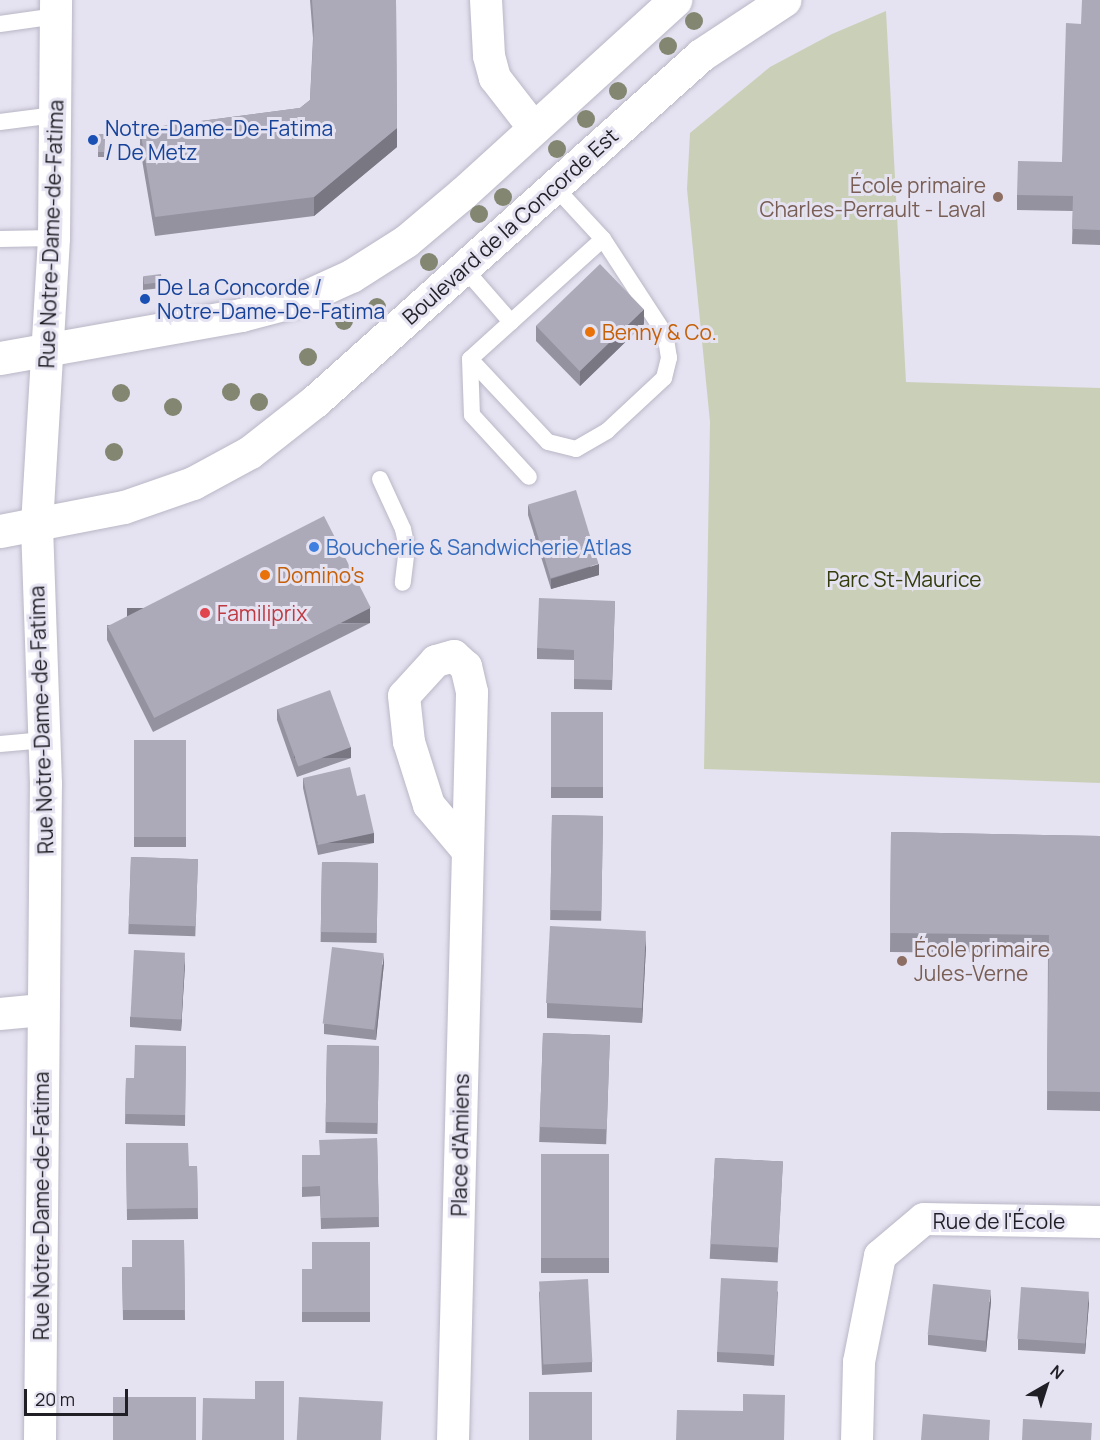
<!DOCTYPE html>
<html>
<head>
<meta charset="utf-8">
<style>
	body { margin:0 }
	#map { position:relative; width:1100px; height:1440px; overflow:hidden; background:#e5e2f1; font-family:Manrope,sans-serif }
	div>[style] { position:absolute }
	.green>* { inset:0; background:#cad0b7 }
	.roads { filter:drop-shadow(0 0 2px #bab7c6) drop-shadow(0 0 2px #bab7c6) }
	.lane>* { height:16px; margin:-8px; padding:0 8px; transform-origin:8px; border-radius:8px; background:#fff }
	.street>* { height:32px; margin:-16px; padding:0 16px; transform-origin:16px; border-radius:16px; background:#fff }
	.secondary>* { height:33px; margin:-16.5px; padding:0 16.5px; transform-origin:16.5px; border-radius:16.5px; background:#fff }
	.trees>* { width:18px; height:18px; margin:-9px; border-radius:50%; background:#838772 }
	.wall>* { inset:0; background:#94929f; transform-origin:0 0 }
	.shaded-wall>* { inset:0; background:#787782; transform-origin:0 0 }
	.building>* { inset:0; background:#acaab9; transform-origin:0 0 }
	.dots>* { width:16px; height:16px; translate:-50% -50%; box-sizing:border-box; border:3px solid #e5e2f1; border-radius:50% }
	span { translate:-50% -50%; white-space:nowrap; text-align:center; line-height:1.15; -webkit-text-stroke:6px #e5e2f1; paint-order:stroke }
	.transit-label { font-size:21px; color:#164399 }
	.left { translate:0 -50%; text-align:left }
	.education-label { font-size:21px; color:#785e54 }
	.right { translate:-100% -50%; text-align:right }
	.street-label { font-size:21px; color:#201f25 }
	.food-label { font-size:21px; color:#c56008 }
	.shop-label { font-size:21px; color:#366cbe }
	.park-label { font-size:21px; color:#333c0b }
	.health-label { font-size:21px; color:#be3a42 }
	.north { position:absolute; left:1016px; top:1356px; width:60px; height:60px; -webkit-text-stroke:4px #e5e2f1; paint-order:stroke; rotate:39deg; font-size:16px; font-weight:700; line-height:24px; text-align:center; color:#201f25 }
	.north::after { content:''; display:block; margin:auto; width:21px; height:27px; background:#201f25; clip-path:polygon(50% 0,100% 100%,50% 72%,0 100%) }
	.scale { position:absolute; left:24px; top:1389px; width:104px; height:27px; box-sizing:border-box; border:3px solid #201f25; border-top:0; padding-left:8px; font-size:18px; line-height:21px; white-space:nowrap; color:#201f25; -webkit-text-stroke:4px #e5e2f1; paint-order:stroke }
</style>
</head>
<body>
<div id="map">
	<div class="green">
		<div style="clip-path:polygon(886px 11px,906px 382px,1100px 388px,1100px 783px,704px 769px,710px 422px,687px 189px,690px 133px,770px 67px,832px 34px)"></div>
	</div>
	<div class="roads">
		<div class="lane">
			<div style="left:0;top:24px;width:57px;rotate:-8.1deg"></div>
			<div style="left:0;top:122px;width:55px;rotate:-7.3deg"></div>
			<div style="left:0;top:239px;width:54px;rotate:-1.1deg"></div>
			<div style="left:463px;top:267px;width:73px;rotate:48.9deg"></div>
			<div style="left:511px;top:322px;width:124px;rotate:-42.1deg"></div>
			<div style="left:603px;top:239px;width:72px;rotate:-132.8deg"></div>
			<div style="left:511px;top:322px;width:55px;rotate:137.9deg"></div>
			<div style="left:470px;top:359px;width:56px;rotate:88deg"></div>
			<div style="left:472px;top:415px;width:84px;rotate:47.4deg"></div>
			<div style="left:470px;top:359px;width:114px;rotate:46.8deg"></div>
			<div style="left:548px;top:442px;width:29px;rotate:14deg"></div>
			<div style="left:576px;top:449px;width:36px;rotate:-30deg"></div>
			<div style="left:607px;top:431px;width:78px;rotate:-42.9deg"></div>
			<div style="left:664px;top:378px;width:21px;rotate:-76deg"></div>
			<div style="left:669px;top:358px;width:24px;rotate:-99deg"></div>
			<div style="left:665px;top:334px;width:113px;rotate:-123.1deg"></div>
			<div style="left:380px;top:479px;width:55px;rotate:65.3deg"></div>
			<div style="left:403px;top:529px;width:19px;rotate:78deg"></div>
			<div style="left:407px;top:548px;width:35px;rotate:97deg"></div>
			<div style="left:0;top:744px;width:45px;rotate:-5.1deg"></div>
		</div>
		<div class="street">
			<div style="left:486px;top:0;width:56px;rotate:86.9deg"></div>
			<div style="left:489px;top:56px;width:23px;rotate:75deg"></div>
			<div style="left:495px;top:78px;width:62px;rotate:52.2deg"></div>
			<div style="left:0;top:1014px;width:42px;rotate:-5.4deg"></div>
			<div style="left:40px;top:1440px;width:656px;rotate:-89.48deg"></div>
			<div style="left:46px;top:784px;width:259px;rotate:-92deg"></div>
			<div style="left:37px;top:525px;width:288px;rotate:-86.6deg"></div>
			<div style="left:54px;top:238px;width:238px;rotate:-89.5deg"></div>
			<div style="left:453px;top:1440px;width:748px;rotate:-88.54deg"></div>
			<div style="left:472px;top:692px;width:26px;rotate:-103deg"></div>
			<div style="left:466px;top:667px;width:16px;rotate:-137deg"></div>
			<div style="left:454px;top:656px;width:19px;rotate:164deg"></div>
			<div style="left:436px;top:661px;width:47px;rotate:132.4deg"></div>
			<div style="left:404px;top:696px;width:46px;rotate:83.8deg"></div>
			<div style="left:409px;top:742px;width:66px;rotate:72.4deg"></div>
			<div style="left:429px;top:805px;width:59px;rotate:49.8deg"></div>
			<div style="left:857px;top:1440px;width:78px;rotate:-88.5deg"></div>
			<div style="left:859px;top:1362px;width:108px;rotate:-78.8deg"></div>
			<div style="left:880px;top:1256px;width:57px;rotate:-40.1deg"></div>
			<div style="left:924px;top:1219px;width:176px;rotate:1deg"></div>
		</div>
		<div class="secondary">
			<div style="left:0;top:358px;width:245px;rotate:-10.1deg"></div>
			<div style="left:241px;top:315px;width:59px;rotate:-14.7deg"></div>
			<div style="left:298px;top:300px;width:58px;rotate:-24.4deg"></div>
			<div style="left:351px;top:276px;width:65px;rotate:-32.5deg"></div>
			<div style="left:406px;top:241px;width:75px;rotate:-40.1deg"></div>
			<div style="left:463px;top:193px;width:287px;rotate:-42.3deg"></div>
			<div style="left:0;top:531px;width:126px;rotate:-11deg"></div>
			<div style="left:124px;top:507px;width:73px;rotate:-19.2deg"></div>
			<div style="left:193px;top:483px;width:65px;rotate:-28.5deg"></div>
			<div style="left:250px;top:452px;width:83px;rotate:-38.1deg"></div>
			<div style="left:315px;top:401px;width:518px;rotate:-41.87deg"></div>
			<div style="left:701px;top:55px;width:100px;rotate:-33.5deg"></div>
		</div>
	</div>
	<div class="trees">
		<div style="left:694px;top:21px"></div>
		<div style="left:668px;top:46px"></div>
		<div style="left:618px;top:91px"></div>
		<div style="left:586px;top:119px"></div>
		<div style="left:557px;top:149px"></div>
		<div style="left:503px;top:197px"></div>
		<div style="left:479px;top:214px"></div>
		<div style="left:429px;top:262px"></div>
		<div style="left:377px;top:307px"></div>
		<div style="left:344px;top:321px"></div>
		<div style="left:308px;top:357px"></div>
		<div style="left:231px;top:392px"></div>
		<div style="left:121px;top:393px"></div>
		<div style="left:259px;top:402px"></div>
		<div style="left:173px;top:407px"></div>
		<div style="left:114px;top:452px"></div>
	</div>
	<div class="wall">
		<div style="clip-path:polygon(310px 0,396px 0,397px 147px,314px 216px,155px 236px,140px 148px,140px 129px,300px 108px,310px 100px,313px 38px)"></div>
		<div style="clip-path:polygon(1100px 0,1100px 245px,1072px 244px,1073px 211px,1017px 210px,1017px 195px,1062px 162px,1081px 24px)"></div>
		<div style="clip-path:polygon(98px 134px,105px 134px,104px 157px,98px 157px)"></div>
		<div style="clip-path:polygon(143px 277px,162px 282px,162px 288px,143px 290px)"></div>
		<div style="clip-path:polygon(644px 324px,580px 386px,536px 341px,536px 326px)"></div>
		<div style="clip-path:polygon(528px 505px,599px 575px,551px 589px,528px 515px)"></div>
		<div style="clip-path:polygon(615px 601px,612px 690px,574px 689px,574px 660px,537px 659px,537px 648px)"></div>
		<div style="clip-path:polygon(370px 623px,153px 732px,107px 640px,107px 625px)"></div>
		<div style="clip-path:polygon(277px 709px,351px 758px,297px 777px,277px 720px)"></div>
		<div style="left:551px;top:712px;width:52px;height:86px"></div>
		<div style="left:134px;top:740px;width:52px;height:107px"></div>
		<div style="clip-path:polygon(303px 778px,357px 796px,374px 843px,318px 855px,303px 788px)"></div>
		<div style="left:552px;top:815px;width:51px;height:105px;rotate:1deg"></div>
		<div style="clip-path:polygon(891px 832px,1100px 836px,1100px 1111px,1047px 1110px,1048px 954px,890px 952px)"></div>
		<div style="left:131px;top:857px;width:67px;height:77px;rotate:2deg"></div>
		<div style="left:322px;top:862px;width:56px;height:80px;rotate:1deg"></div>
		<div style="clip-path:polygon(646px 946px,642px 1023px,547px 1018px,547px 1003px)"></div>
		<div style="clip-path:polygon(384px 963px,376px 1040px,324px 1034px,324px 1024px)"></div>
		<div style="clip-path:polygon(185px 964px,181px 1031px,130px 1027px,130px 1017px)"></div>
		<div style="left:543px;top:1033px;width:67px;height:109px;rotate:2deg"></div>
		<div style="left:327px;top:1045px;width:52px;height:88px;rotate:1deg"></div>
		<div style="clip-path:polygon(186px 1046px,185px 1126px,125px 1124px,126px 1078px,134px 1078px)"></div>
		<div style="clip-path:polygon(377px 1138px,379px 1227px,321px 1229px,320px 1196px,302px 1197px,302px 1155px,319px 1155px)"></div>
		<div style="clip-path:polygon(126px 1143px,189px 1166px,197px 1166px,198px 1219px,127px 1220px)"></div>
		<div style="left:541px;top:1154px;width:68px;height:119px"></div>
		<div style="left:715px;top:1158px;width:68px;height:101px;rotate:3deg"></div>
		<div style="clip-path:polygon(184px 1240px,185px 1320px,123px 1320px,122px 1267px,132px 1267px)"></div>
		<div style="clip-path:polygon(370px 1242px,370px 1322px,302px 1322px,302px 1269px,312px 1269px)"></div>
		<div style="clip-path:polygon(539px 1291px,592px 1362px,592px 1372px,542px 1375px)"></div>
		<div style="clip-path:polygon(778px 1291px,774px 1366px,717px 1362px,717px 1352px)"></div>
		<div style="clip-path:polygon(991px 1301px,986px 1352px,928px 1345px,928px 1335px)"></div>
		<div style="clip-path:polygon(1089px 1302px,1085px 1354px,1018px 1350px,1018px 1339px)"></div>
	</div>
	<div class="shaded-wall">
		<div style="clip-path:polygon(397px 128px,397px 147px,314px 216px,314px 197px)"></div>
		<div style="clip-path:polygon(644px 309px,644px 324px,580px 386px,580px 371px)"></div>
		<div style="clip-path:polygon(599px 564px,599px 575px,551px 589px,551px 579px)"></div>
		<div style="left:370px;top:608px;width:15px;height:243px;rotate:90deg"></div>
		<div style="left:351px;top:747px;width:11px;height:57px;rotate:90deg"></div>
		<div style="left:374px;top:833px;width:10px;height:57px;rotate:90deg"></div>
		<div style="clip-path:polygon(646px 931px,646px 946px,642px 1023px,642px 1008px)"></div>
		<div style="clip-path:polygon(185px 953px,185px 964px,181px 1031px,181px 1020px)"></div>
		<div style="clip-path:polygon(384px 953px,384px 963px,376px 1040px,376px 1030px)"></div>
		<div style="clip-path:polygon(991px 1290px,991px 1301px,986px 1352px,986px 1342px)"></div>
		<div style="clip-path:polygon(1089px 1292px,1089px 1302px,1085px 1354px,1085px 1344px)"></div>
	</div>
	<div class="building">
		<div style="clip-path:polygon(312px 0,396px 0,397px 128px,314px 197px,155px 217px,140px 129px,300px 108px,310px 100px,314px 27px)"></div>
		<div style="clip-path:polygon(1082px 0,1100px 0,1100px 230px,1072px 229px,1073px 196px,1017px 195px,1018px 161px,1062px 162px,1066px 23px,1081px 24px)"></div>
		<div style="clip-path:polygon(98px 134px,105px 134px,104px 152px,98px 152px)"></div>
		<div style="left:600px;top:264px;width:63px;height:89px;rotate:46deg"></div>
		<div style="left:161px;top:274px;width:8px;height:18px;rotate:83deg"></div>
		<div style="left:576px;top:490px;width:77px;height:50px;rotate:73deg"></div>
		<div style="left:324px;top:516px;width:103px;height:243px;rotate:63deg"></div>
		<div style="clip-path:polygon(539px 598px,615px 601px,612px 680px,574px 679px,574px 650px,537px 648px)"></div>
		<div style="left:330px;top:690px;width:61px;height:56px;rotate:70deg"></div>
		<div style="left:551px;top:712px;width:52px;height:75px"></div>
		<div style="left:134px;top:740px;width:52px;height:97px"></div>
		<div style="clip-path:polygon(350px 767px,357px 796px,365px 794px,374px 833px,318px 845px,303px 778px)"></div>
		<div style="left:552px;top:815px;width:51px;height:95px;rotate:1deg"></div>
		<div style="clip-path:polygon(891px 832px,1100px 836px,1100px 1092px,1047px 1091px,1049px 935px,890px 933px)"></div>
		<div style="left:131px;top:857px;width:67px;height:67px;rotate:2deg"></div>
		<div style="left:322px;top:862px;width:56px;height:70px;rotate:1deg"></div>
		<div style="left:550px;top:926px;width:96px;height:77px;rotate:3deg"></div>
		<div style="left:332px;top:947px;width:52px;height:77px;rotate:7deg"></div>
		<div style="left:134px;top:950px;width:51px;height:67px;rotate:3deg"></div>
		<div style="left:543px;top:1033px;width:67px;height:94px;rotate:2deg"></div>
		<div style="clip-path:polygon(135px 1045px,186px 1046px,185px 1115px,125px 1114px,126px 1078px,134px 1078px)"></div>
		<div style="left:327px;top:1045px;width:52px;height:77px;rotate:1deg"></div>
		<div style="clip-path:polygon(377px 1138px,379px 1217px,321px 1218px,320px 1186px,302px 1187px,302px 1155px,320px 1155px,319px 1140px)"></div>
		<div style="clip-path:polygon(126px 1143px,188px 1143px,189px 1166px,197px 1166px,198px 1208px,127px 1209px)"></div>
		<div style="left:541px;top:1154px;width:68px;height:104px"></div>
		<div style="left:715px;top:1158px;width:68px;height:86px;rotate:3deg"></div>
		<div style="clip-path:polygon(132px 1240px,184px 1240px,185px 1310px,123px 1310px,122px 1267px,132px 1267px)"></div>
		<div style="clip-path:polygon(312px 1242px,370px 1242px,370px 1312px,302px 1312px,302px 1269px,312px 1269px)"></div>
		<div style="left:721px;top:1278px;width:57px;height:74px;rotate:3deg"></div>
		<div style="left:588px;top:1279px;width:83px;height:49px;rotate:87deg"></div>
		<div style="left:933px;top:1284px;width:58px;height:51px;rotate:6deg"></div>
		<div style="left:1021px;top:1287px;width:68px;height:52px;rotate:4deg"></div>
		<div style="clip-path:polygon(255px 1381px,284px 1381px,284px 1440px,202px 1440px,203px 1398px,255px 1399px)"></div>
		<div style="left:529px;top:1392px;width:63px;height:48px"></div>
		<div style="clip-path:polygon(743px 1394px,785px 1395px,784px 1440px,676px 1440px,677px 1410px,743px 1411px)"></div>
		<div style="left:196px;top:1397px;width:43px;height:83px;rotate:90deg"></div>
		<div style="left:299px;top:1397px;width:84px;height:43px;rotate:3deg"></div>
		<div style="clip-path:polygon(923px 1414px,990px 1420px,989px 1440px,921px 1440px)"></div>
		<div style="clip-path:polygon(1023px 1419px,1092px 1423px,1091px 1440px,1022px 1440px)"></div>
	</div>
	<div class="dots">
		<div style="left:93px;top:140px;background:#1a4fb4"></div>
		<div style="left:998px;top:197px;background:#8d6e63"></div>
		<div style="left:145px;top:299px;background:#1a4fb4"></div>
		<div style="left:590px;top:332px;background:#e8710a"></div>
		<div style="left:314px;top:547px;background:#3f7fe0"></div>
		<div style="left:265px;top:575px;background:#e8710a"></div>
		<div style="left:205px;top:613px;background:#e0444e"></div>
		<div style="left:902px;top:961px;background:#8d6e63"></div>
	</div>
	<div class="transit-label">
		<span class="left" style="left:105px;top:140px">Notre-Dame-De-Fatima<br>/ De Metz</span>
		<span class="left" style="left:157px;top:299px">De La Concorde /<br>Notre-Dame-De-Fatima</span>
	</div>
	<div class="education-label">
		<span class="right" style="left:986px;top:197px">École primaire<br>Charles-Perrault - Laval</span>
		<span class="left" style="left:914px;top:961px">École primaire<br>Jules-Verne</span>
	</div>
	<div class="street-label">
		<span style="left:510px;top:226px;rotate:-42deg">Boulevard de la Concorde Est</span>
		<span style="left:51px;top:234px;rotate:-88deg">Rue Notre-Dame-de-Fatima</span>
		<span style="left:41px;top:720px;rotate:-92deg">Rue Notre-Dame-de-Fatima</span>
		<span style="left:460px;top:1145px;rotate:-89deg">Place d'Amiens</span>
		<span style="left:41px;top:1206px;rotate:-90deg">Rue Notre-Dame-de-Fatima</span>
		<span style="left:999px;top:1221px">Rue de l'École</span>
	</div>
	<div class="food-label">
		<span class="left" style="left:602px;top:332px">Benny &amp; Co.</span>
		<span class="left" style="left:277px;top:575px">Domino's</span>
	</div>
	<div class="shop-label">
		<span class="left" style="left:326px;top:547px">Boucherie &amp; Sandwicherie Atlas</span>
	</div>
	<div class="park-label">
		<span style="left:904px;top:579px">Parc St-Maurice</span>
	</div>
	<div class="health-label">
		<span class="left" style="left:217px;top:613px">Familiprix</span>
	</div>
	<div class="north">N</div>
	<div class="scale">20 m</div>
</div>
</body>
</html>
